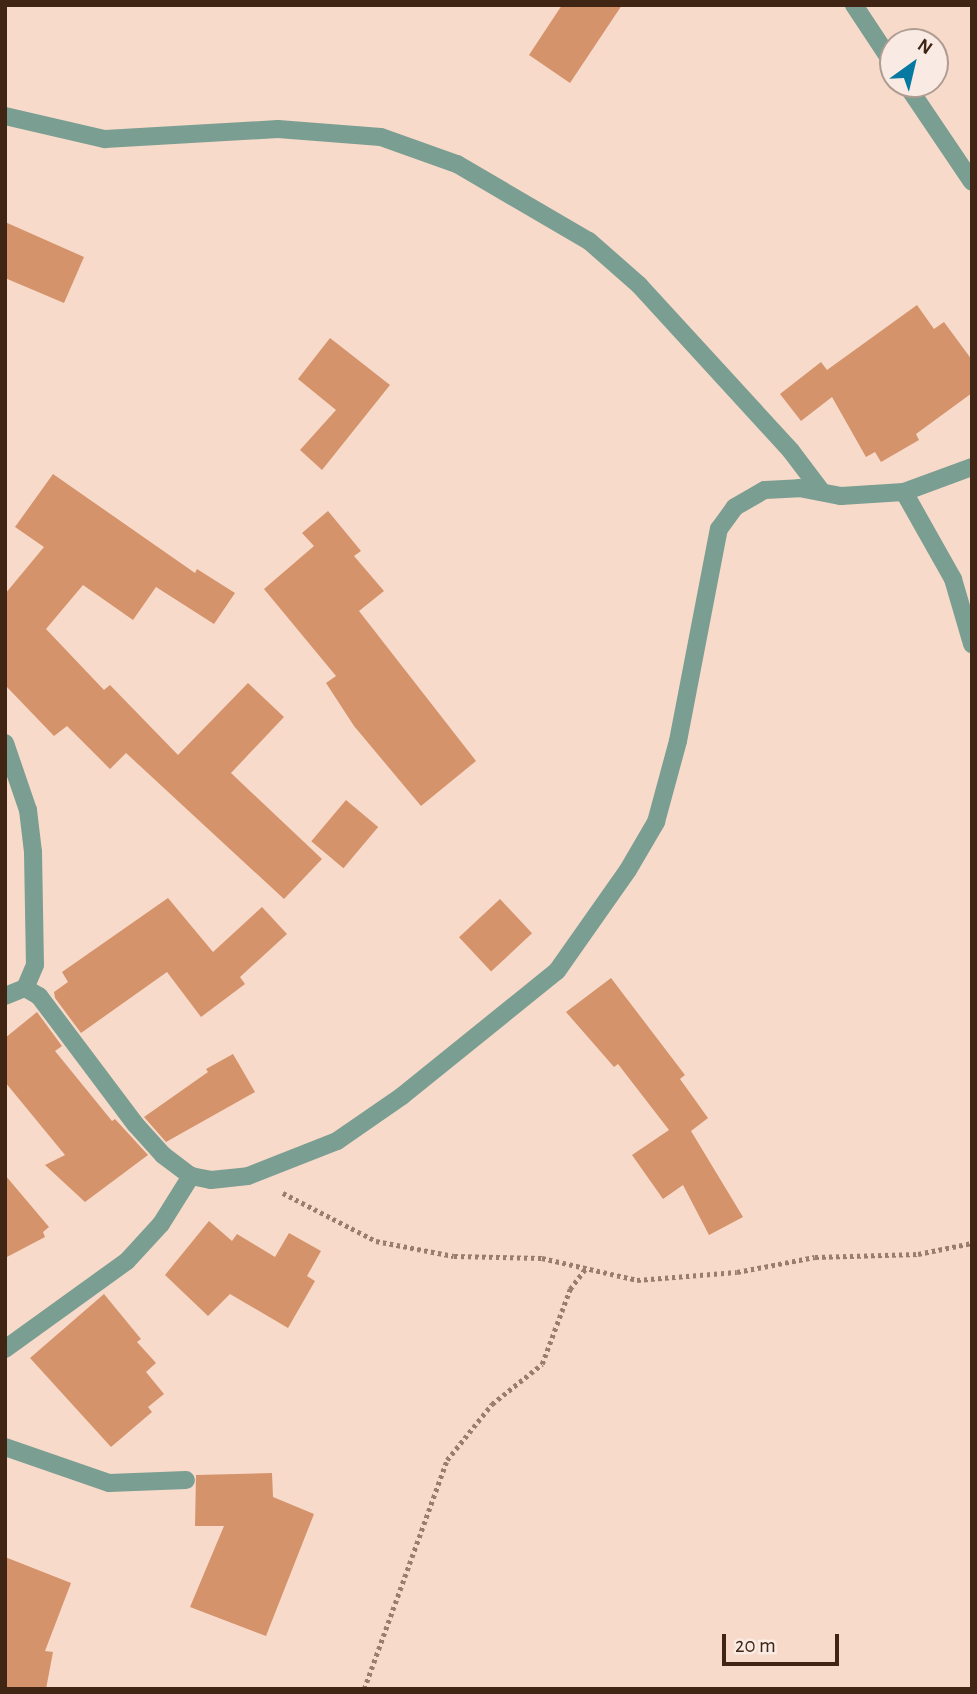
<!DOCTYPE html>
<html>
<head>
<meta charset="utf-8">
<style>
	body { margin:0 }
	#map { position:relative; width:977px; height:1694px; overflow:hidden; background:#f7daca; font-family:"Alegreya Sans",sans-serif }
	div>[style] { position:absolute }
	.building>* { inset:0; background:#d5936b; transform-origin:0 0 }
	.path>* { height:4.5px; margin-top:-2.25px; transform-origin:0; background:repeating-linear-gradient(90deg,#997d6d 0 3.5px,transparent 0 7px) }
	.minor>* { height:18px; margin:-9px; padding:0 9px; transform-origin:9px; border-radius:9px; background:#7a9e91 }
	span { translate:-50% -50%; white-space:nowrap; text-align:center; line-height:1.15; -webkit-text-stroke:5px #f9ebe3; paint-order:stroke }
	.frame { position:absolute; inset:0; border:7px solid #402515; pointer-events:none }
	.north { position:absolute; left:879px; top:28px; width:70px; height:70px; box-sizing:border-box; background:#f9ebe3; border:2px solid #af9c91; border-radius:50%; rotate:34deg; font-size:19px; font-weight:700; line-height:28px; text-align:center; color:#402515 }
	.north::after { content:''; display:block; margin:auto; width:24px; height:32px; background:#0679a2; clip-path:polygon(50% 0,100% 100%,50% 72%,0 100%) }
	.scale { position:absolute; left:722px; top:1634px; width:117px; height:32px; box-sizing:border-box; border:4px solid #402515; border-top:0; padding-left:9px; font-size:21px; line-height:24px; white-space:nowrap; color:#402515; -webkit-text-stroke:5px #f9ebe3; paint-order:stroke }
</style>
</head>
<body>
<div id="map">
	<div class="building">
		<div style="clip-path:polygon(562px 5px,622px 5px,570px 83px,529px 55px)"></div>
		<div style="clip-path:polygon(5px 222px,84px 257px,64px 303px,5px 278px)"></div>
		<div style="clip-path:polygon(917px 305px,934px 329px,944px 322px,972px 360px,972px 393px,916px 434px,919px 440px,881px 462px,875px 452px,866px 457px,832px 397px,801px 421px,780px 394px,821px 362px,827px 370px)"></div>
		<div style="clip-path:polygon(330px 338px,390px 385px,322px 470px,300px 450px,336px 410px,298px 379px)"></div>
		<div style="clip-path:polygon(53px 474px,195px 573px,197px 569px,235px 593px,214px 624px,156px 587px,133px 620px,83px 585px,46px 629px,104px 690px,110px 685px,178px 755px,248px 683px,284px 717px,231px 773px,322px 859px,284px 899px,126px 753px,110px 769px,67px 726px,54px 736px,5px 685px,5px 594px,44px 547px,15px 527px)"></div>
		<div style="clip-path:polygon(328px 511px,361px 551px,354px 556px,384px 591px,359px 611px,476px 761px,421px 806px,354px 726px,326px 683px,336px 676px,264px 589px,314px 546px,302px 533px)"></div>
		<div style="left:346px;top:800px;width:42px;height:54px;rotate:40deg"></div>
		<div style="clip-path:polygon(168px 898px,213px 952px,262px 907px,287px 934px,240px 977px,245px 984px,201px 1017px,167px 972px,81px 1033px,55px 998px,54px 992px,68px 982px,62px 972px)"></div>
		<div style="left:500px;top:899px;width:47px;height:56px;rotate:47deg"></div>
		<div style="clip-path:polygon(611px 978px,685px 1075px,680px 1079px,708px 1118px,691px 1131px,743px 1217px,709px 1235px,683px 1185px,663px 1199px,632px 1155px,669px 1130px,618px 1064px,614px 1067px,566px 1012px)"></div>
		<div style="clip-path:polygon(37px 1012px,62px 1046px,55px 1051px,112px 1121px,115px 1119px,148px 1155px,85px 1202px,45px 1165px,65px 1155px,5px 1082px,5px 1038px)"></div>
		<div style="clip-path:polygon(233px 1054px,255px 1092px,166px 1142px,144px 1117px,208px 1072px,206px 1069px)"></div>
		<div style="clip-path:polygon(5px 1175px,49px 1227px,43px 1232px,45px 1237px,5px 1258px)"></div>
		<div style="clip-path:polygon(209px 1221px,232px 1241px,237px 1234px,275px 1257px,289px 1233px,321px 1251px,307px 1276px,315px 1281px,288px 1328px,230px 1294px,208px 1316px,165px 1275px)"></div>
		<div style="clip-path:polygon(104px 1294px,141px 1339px,137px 1342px,156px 1363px,146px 1372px,164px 1394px,148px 1407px,152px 1412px,111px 1447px,30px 1358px)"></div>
		<div style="clip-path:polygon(272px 1473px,273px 1497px,314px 1514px,266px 1636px,190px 1607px,224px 1526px,195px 1526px,196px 1475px)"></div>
		<div style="clip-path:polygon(5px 1557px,71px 1583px,45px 1651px,53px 1652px,46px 1689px,5px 1689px)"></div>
	</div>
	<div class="path">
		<div style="left:283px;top:1193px;width:105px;rotate:27.3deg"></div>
		<div style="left:376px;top:1241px;width:79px;rotate:10.9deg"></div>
		<div style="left:454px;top:1256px;width:88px;rotate:1.3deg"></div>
		<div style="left:542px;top:1258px;width:98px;rotate:13deg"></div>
		<div style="left:637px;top:1280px;width:100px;rotate:-4.6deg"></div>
		<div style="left:737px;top:1272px;width:79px;rotate:-10.9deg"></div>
		<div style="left:815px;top:1257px;width:103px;rotate:-1.7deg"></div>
		<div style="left:918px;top:1254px;width:55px;rotate:-11.5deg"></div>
		<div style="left:364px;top:1689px;width:244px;rotate:-70.1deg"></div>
		<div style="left:447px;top:1460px;width:72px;rotate:-51.2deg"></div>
		<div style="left:492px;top:1404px;width:64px;rotate:-38.7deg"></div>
		<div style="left:542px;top:1364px;width:80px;rotate:-69.5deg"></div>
		<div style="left:570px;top:1289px;width:25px;rotate:-53deg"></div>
	</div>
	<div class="minor">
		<div style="left:854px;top:5px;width:71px;rotate:56.5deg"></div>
		<div style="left:906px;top:84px;width:118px;rotate:56deg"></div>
		<div style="left:5px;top:116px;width:103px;rotate:13deg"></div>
		<div style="left:105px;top:139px;width:173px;rotate:-3.3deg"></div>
		<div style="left:278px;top:129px;width:103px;rotate:4.4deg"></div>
		<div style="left:381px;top:137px;width:81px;rotate:19.6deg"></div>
		<div style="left:457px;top:164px;width:153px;rotate:30.3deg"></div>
		<div style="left:589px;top:241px;width:67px;rotate:41.3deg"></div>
		<div style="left:639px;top:285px;width:225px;rotate:47.5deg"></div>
		<div style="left:791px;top:451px;width:51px;rotate:52.9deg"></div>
		<div style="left:904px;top:492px;width:100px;rotate:60.6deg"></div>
		<div style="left:953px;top:579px;width:68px;rotate:73.7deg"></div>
		<div style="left:5px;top:743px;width:71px;rotate:71.1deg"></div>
		<div style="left:28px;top:810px;width:42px;rotate:83.2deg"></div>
		<div style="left:33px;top:852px;width:113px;rotate:89deg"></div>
		<div style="left:35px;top:965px;width:25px;rotate:113deg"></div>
		<div style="left:5px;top:996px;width:22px;rotate:-22deg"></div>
		<div style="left:25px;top:988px;width:16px;rotate:30deg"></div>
		<div style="left:39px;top:996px;width:161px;rotate:53.1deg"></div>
		<div style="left:136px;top:1125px;width:40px;rotate:48deg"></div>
		<div style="left:163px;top:1155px;width:35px;rotate:37deg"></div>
		<div style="left:191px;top:1176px;width:20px;rotate:11deg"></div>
		<div style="left:211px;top:1180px;width:37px;rotate:-6deg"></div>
		<div style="left:248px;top:1176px;width:96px;rotate:-21.5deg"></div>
		<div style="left:337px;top:1141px;width:79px;rotate:-34.7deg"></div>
		<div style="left:402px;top:1096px;width:199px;rotate:-38.9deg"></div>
		<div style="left:557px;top:971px;width:123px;rotate:-54.9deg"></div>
		<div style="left:628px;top:870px;width:56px;rotate:-59.7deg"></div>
		<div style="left:656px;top:822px;width:84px;rotate:-74.8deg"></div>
		<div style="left:678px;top:741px;width:216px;rotate:-79.1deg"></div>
		<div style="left:719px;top:529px;width:27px;rotate:-54deg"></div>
		<div style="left:735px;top:507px;width:34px;rotate:-30deg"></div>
		<div style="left:765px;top:490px;width:34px;rotate:-3deg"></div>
		<div style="left:799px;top:488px;width:43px;rotate:10.8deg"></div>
		<div style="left:841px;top:496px;width:63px;rotate:-3.6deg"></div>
		<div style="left:904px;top:492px;width:72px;rotate:-20.2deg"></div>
		<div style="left:5px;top:1349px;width:150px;rotate:-35.8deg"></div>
		<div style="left:127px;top:1261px;width:50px;rotate:-47.4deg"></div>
		<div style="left:161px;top:1224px;width:57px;rotate:-58deg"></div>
		<div style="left:5px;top:1447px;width:110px;rotate:19.1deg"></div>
		<div style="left:109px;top:1483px;width:77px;rotate:-2.2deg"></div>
	</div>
	<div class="frame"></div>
	<div class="north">N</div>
	<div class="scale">20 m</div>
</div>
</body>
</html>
